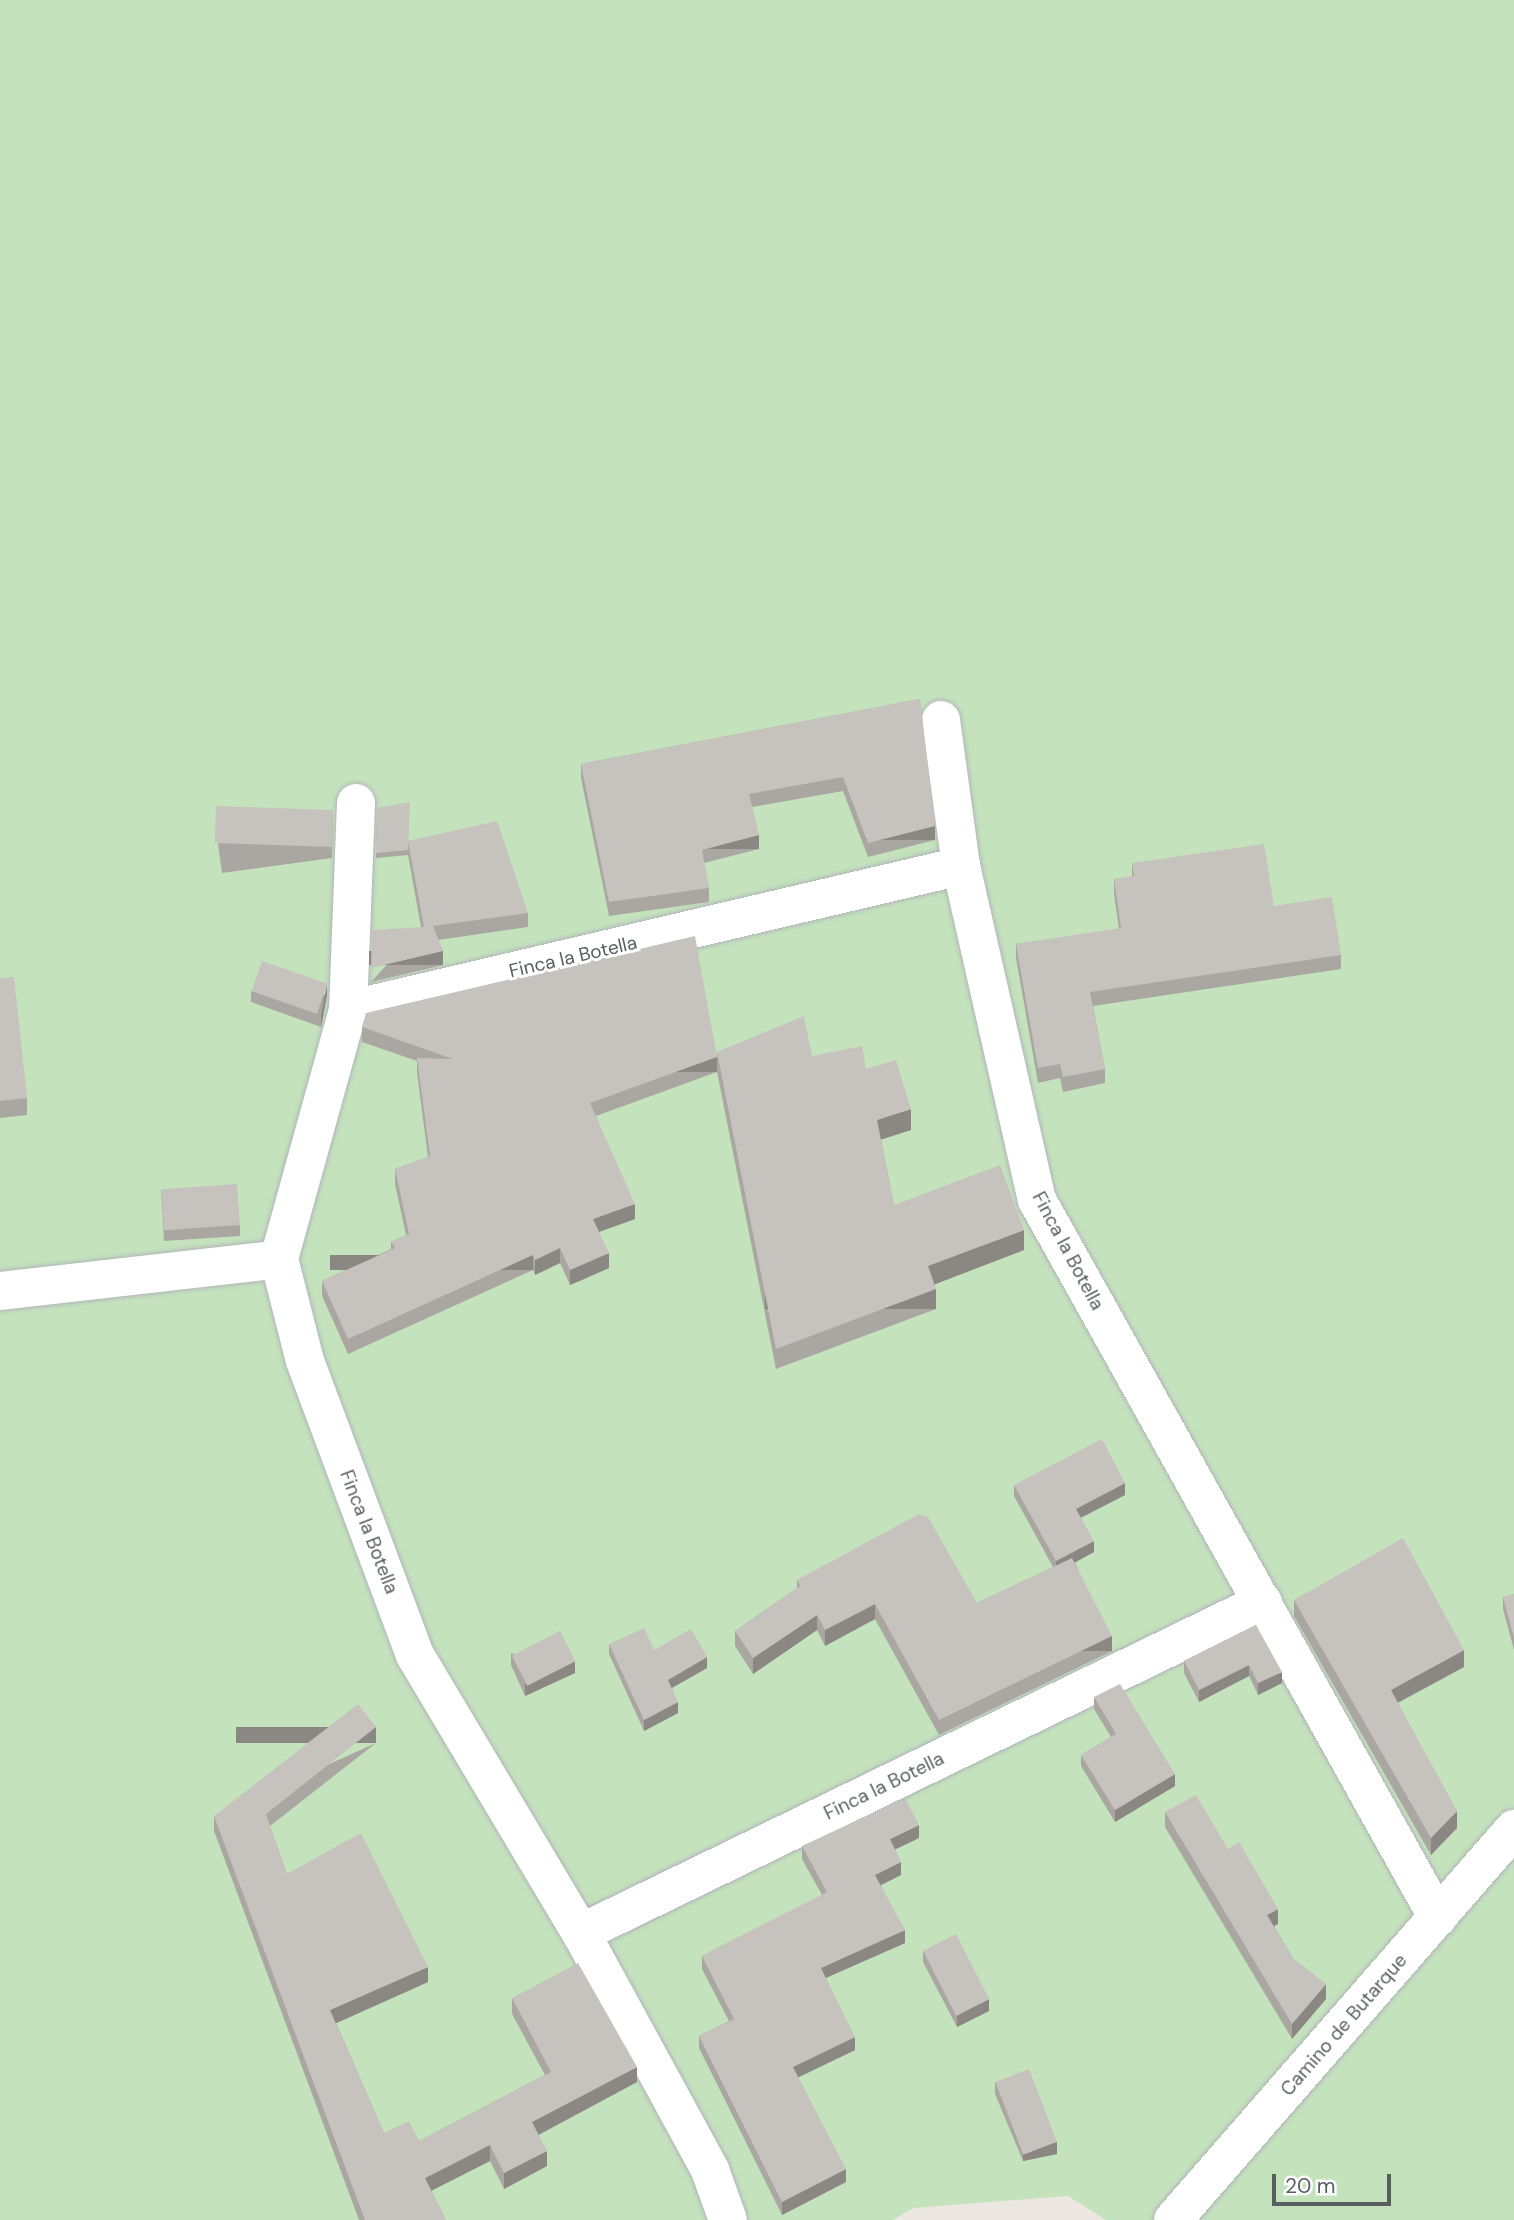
<!DOCTYPE html>
<html>
<head>
<meta charset="utf-8">
<style>
	body { margin:0 }
	#map { position:relative; width:1514px; height:2220px; overflow:hidden; background:#ece7e0; font-family:"DM Sans",sans-serif }
	div>[style] { position:absolute }
	.green>* { inset:0; background:#c4e3bd }
	.roads { filter:drop-shadow(0 0 2px #b1b5b8) drop-shadow(0 0 2px #b1b5b8) }
	.minor>* { height:38px; margin:-19px; padding:0 19px; transform-origin:19px; border-radius:19px; background:#fff }
	.wall>* { inset:0; background:#aaa7a3 }
	.shaded-wall>* { inset:0; background:#8b8884; transform-origin:0 0 }
	.building>* { inset:0; background:#c6c2bd; transform-origin:0 0 }
	span { translate:-50% -50%; white-space:nowrap; text-align:center; line-height:1.15; -webkit-text-stroke:6px #fff; paint-order:stroke }
	.street-label { font-size:19px; color:#595e61 }
	.scale { position:absolute; left:1272px; top:2174px; width:119px; height:32px; box-sizing:border-box; border:4px solid #595e61; border-top:0; padding-left:9px; font-size:21px; line-height:24px; white-space:nowrap; color:#595e61; -webkit-text-stroke:5px #fff; paint-order:stroke }
</style>
</head>
<body>
<div id="map">
	<div class="green">
		<div style="clip-path:polygon(0 0,1514px 0,1514px 2220px,1106px 2220px,1068px 2196px,913px 2208px,893px 2220px,0 2220px)"></div>
	</div>
	<div class="roads">
		<div class="minor">
			<div style="left:941px;top:720px;width:147px;rotate:82.2deg"></div>
			<div style="left:961px;top:866px;width:343px;rotate:77.2deg"></div>
			<div style="left:1037px;top:1200px;width:822px;rotate:60.82deg"></div>
			<div style="left:356px;top:803px;width:207px;rotate:92.2deg"></div>
			<div style="left:348px;top:1010px;width:258px;rotate:105.5deg"></div>
			<div style="left:279px;top:1259px;width:105px;rotate:75.7deg"></div>
			<div style="left:305px;top:1361px;width:314px;rotate:69.5deg"></div>
			<div style="left:415px;top:1655px;width:324px;rotate:59.2deg"></div>
			<div style="left:581px;top:1933px;width:270px;rotate:61.4deg"></div>
			<div style="left:710px;top:2170px;width:53px;rotate:70.2deg"></div>
			<div style="left:348px;top:1010px;width:630px;rotate:-13.22deg"></div>
			<div style="left:0;top:1291px;width:281px;rotate:-6.5deg"></div>
			<div style="left:581px;top:1933px;width:758px;rotate:-25.89deg"></div>
			<div style="left:1173px;top:2220px;width:519px;rotate:-48.91deg"></div>
		</div>
	</div>
	<div class="wall">
		<div style="clip-path:polygon(920px 699px,935px 840px,868px 857px,843px 791px,752px 807px,759px 849px,704px 863px,709px 888px,709px 902px,609px 916px,581px 778px,581px 764px)"></div>
		<div style="clip-path:polygon(377px 808px,409px 841px,528px 913px,528px 927px,438px 940px,443px 965px,371px 982px,421px 927px,408px 855px,376px 858px)"></div>
		<div style="clip-path:polygon(333px 810px,332px 858px,222px 873px,217px 837px,217px 826px)"></div>
		<div style="clip-path:polygon(1132px 863px,1274px 906px,1341px 955px,1341px 969px,1093px 1006px,1105px 1069px,1105px 1083px,1063px 1092px,1060px 1078px,1038px 1083px,1016px 958px,1016px 944px,1119px 929px,1114px 894px,1114px 879px,1132px 877px)"></div>
		<div style="clip-path:polygon(0 978px,27px 1098px,27px 1115px,0 1118px)"></div>
		<div style="clip-path:polygon(251px 991px,327px 995px,321px 1027px,251px 1002px)"></div>
		<div style="clip-path:polygon(362px 1027px,717px 1057px,717px 1052px,812px 1056px,866px 1069px,911px 1130px,881px 1139px,894px 1205px,1024px 1250px,935px 1284px,936px 1309px,776px 1369px,717px 1072px,596px 1116px,635px 1219px,599px 1232px,609px 1268px,570px 1285px,560px 1263px,535px 1275px,533px 1270px,348px 1354px,322px 1296px,322px 1281px,391px 1249px,391px 1242px,406px 1235px,395px 1184px,395px 1169px,428px 1157px,417px 1073px,417px 1061px,362px 1042px)"></div>
		<div style="clip-path:polygon(161px 1190px,240px 1225px,240px 1236px,164px 1241px)"></div>
		<div style="clip-path:polygon(1014px 1485px,1125px 1495px,1081px 1518px,1094px 1552px,1075px 1562px,1112px 1651px,939px 1735px,875px 1619px,825px 1646px,817px 1630px,753px 1674px,735px 1646px,735px 1631px,797px 1588px,797px 1580px,977px 1603px,1053px 1567px,1014px 1496px)"></div>
		<div style="clip-path:polygon(1514px 1594px,1514px 1650px,1503px 1609px,1503px 1597px)"></div>
		<div style="clip-path:polygon(1294px 1600px,1464px 1667px,1398px 1703px,1457px 1828px,1431px 1855px,1294px 1616px)"></div>
		<div style="clip-path:polygon(1256px 1625px,1282px 1683px,1258px 1695px,1249px 1676px,1199px 1702px,1184px 1673px,1184px 1661px)"></div>
		<div style="clip-path:polygon(609px 1644px,654px 1650px,707px 1668px,672px 1688px,678px 1713px,644px 1731px,609px 1654px)"></div>
		<div style="clip-path:polygon(511px 1653px,575px 1673px,525px 1696px,511px 1665px)"></div>
		<div style="clip-path:polygon(1094px 1697px,1175px 1786px,1115px 1822px,1081px 1766px,1081px 1755px,1111px 1737px,1094px 1709px)"></div>
		<div style="clip-path:polygon(376px 1743px,270px 1826px,287px 1874px,428px 1982px,336px 2023px,384px 2133px,419px 2141px,545px 2075px,512px 2014px,512px 1998px,637px 2082px,539px 2135px,547px 2166px,504px 2189px,490px 2161px,431px 2190px,446px 2220px,359px 2220px,214px 1831px,214px 1816px)"></div>
		<div style="clip-path:polygon(1165px 1812px,1228px 1849px,1278px 1924px,1274px 1926px,1293px 1958px,1326px 1999px,1292px 2039px,1165px 1827px)"></div>
		<div style="clip-path:polygon(919px 1838px,895px 1849px,901px 1875px,881px 1885px,905px 1943px,826px 1978px,855px 2050px,798px 2077px,846px 2182px,782px 2215px,699px 2048px,699px 2036px,729px 2021px,702px 1969px,702px 1956px,822px 1895px,802px 1859px,802px 1846px)"></div>
		<div style="clip-path:polygon(923px 1951px,989px 2011px,957px 2027px,923px 1962px)"></div>
		<div style="clip-path:polygon(995px 2082px,1057px 2154px,1023px 2161px,995px 2094px)"></div>
	</div>
	<div class="shaded-wall">
		<div style="left:935px;top:826px;width:14px;height:69px;rotate:90deg"></div>
		<div style="left:759px;top:835px;width:14px;height:59px;rotate:90deg"></div>
		<div style="left:443px;top:951px;width:14px;height:74px;rotate:90deg"></div>
		<div style="clip-path:polygon(327px 984px,327px 995px,321px 1027px,321px 1016px)"></div>
		<div style="left:717px;top:1057px;width:15px;height:135px;rotate:90deg"></div>
		<div style="clip-path:polygon(911px 1109px,911px 1130px,877px 1141px,877px 1120px)"></div>
		<div style="clip-path:polygon(635px 1204px,635px 1219px,593px 1234px,593px 1219px)"></div>
		<div style="clip-path:polygon(1024px 1230px,1024px 1250px,928px 1287px,928px 1266px)"></div>
		<div style="clip-path:polygon(560px 1248px,560px 1263px,535px 1275px,535px 1260px)"></div>
		<div style="clip-path:polygon(609px 1253px,609px 1268px,570px 1285px,570px 1270px)"></div>
		<div style="left:533px;top:1255px;width:15px;height:203px;rotate:90deg"></div>
		<div style="left:936px;top:1289px;width:20px;height:171px;rotate:90deg"></div>
		<div style="clip-path:polygon(1125px 1483px,1125px 1495px,1076px 1520px,1076px 1509px)"></div>
		<div style="clip-path:polygon(1094px 1541px,1094px 1552px,1056px 1573px,1056px 1561px)"></div>
		<div style="clip-path:polygon(875px 1604px,875px 1619px,825px 1646px,825px 1630px)"></div>
		<div style="clip-path:polygon(817px 1615px,817px 1630px,753px 1674px,753px 1658px)"></div>
		<div style="left:1112px;top:1636px;width:15px;height:192px;rotate:90deg"></div>
		<div style="clip-path:polygon(1464px 1650px,1464px 1667px,1391px 1706px,1391px 1690px)"></div>
		<div style="clip-path:polygon(707px 1657px,707px 1668px,668px 1690px,668px 1680px)"></div>
		<div style="clip-path:polygon(575px 1661px,575px 1673px,525px 1696px,525px 1684px)"></div>
		<div style="clip-path:polygon(1249px 1665px,1249px 1676px,1199px 1702px,1199px 1690px)"></div>
		<div style="clip-path:polygon(1282px 1672px,1282px 1683px,1258px 1695px,1258px 1683px)"></div>
		<div style="clip-path:polygon(678px 1702px,678px 1713px,644px 1731px,644px 1720px)"></div>
		<div style="left:376px;top:1727px;width:16px;height:140px;rotate:90deg"></div>
		<div style="clip-path:polygon(1175px 1774px,1175px 1786px,1115px 1822px,1115px 1810px)"></div>
		<div style="clip-path:polygon(1457px 1811px,1457px 1828px,1431px 1855px,1431px 1838px)"></div>
		<div style="clip-path:polygon(919px 1825px,919px 1838px,890px 1852px,890px 1839px)"></div>
		<div style="clip-path:polygon(901px 1862px,901px 1875px,875px 1888px,875px 1875px)"></div>
		<div style="clip-path:polygon(1278px 1909px,1278px 1924px,1267px 1930px,1267px 1915px)"></div>
		<div style="clip-path:polygon(905px 1930px,905px 1943px,821px 1980px,821px 1968px)"></div>
		<div style="clip-path:polygon(428px 1967px,428px 1982px,330px 2026px,330px 2010px)"></div>
		<div style="clip-path:polygon(1326px 1984px,1326px 1999px,1292px 2039px,1292px 2024px)"></div>
		<div style="clip-path:polygon(989px 1999px,989px 2011px,957px 2027px,957px 2016px)"></div>
		<div style="clip-path:polygon(855px 2037px,855px 2050px,793px 2080px,793px 2067px)"></div>
		<div style="clip-path:polygon(637px 2067px,637px 2082px,532px 2138px,532px 2122px)"></div>
		<div style="clip-path:polygon(1057px 2142px,1057px 2154px,1023px 2161px,1023px 2150px)"></div>
		<div style="clip-path:polygon(490px 2145px,490px 2161px,425px 2194px,425px 2178px)"></div>
		<div style="clip-path:polygon(547px 2151px,547px 2166px,504px 2189px,504px 2173px)"></div>
		<div style="clip-path:polygon(846px 2169px,846px 2182px,782px 2215px,782px 2202px)"></div>
	</div>
	<div class="building">
		<div style="clip-path:polygon(920px 699px,935px 826px,868px 843px,843px 777px,749px 794px,759px 835px,702px 850px,709px 888px,609px 902px,581px 764px)"></div>
		<div style="clip-path:polygon(410px 802px,408px 850px,376px 853px,377px 808px)"></div>
		<div style="left:333px;top:810px;width:37px;height:117px;rotate:92deg"></div>
		<div style="clip-path:polygon(497px 821px,528px 913px,433px 926px,443px 951px,371px 968px,372px 930px,424px 927px,408px 841px)"></div>
		<div style="clip-path:polygon(1264px 844px,1274px 906px,1332px 897px,1341px 955px,1090px 992px,1105px 1069px,1063px 1077px,1060px 1064px,1038px 1068px,1016px 944px,1121px 928px,1114px 879px,1134px 876px,1132px 863px)"></div>
		<div style="clip-path:polygon(695px 936px,717px 1057px,590px 1103px,635px 1204px,593px 1219px,609px 1253px,570px 1270px,560px 1248px,535px 1260px,533px 1255px,348px 1339px,322px 1281px,395px 1248px,391px 1242px,409px 1234px,395px 1169px,430px 1156px,417px 1058px,453px 1059px,362px 1027px,366px 1013px)"></div>
		<div style="left:262px;top:961px;width:69px;height:32px;rotate:19deg"></div>
		<div style="clip-path:polygon(14px 977px,27px 1098px,0 1101px,0 978px)"></div>
		<div style="clip-path:polygon(804px 1016px,812px 1056px,862px 1046px,866px 1069px,896px 1060px,911px 1109px,877px 1120px,894px 1205px,1000px 1165px,1024px 1230px,928px 1266px,936px 1289px,776px 1349px,717px 1052px)"></div>
		<div style="left:237px;top:1184px;width:41px;height:76px;rotate:86deg"></div>
		<div style="clip-path:polygon(1102px 1439px,1125px 1483px,1076px 1509px,1094px 1541px,1056px 1561px,1014px 1485px)"></div>
		<div style="clip-path:polygon(919px 1514px,928px 1517px,977px 1603px,1072px 1558px,1112px 1636px,939px 1720px,875px 1604px,825px 1630px,817px 1615px,753px 1658px,735px 1631px,800px 1586px,797px 1580px)"></div>
		<div style="clip-path:polygon(1403px 1538px,1464px 1650px,1391px 1690px,1457px 1811px,1431px 1838px,1294px 1600px)"></div>
		<div style="clip-path:polygon(1514px 1594px,1514px 1638px,1503px 1597px)"></div>
		<div style="clip-path:polygon(1256px 1625px,1282px 1672px,1258px 1683px,1249px 1665px,1199px 1690px,1184px 1661px)"></div>
		<div style="clip-path:polygon(644px 1628px,654px 1650px,691px 1629px,707px 1657px,668px 1680px,678px 1702px,644px 1720px,609px 1644px)"></div>
		<div style="left:560px;top:1631px;width:34px;height:54px;rotate:63deg"></div>
		<div style="clip-path:polygon(1120px 1684px,1175px 1774px,1115px 1810px,1081px 1755px,1116px 1734px,1094px 1697px)"></div>
		<div style="clip-path:polygon(358px 1704px,376px 1727px,266px 1814px,287px 1874px,361px 1833px,428px 1967px,330px 2010px,384px 2133px,409px 2121px,419px 2141px,551px 2072px,512px 1998px,578px 1963px,637px 2067px,532px 2122px,547px 2151px,504px 2173px,490px 2145px,425px 2178px,446px 2220px,365px 2220px,214px 1816px)"></div>
		<div style="clip-path:polygon(1196px 1795px,1228px 1849px,1239px 1842px,1278px 1909px,1267px 1915px,1293px 1958px,1326px 1984px,1292px 2024px,1165px 1812px)"></div>
		<div style="clip-path:polygon(905px 1798px,919px 1825px,890px 1839px,901px 1862px,875px 1875px,905px 1930px,821px 1968px,855px 2037px,793px 2067px,846px 2169px,782px 2202px,699px 2036px,734px 2019px,702px 1956px,827px 1892px,802px 1846px)"></div>
		<div style="left:956px;top:1934px;width:73px;height:37px;rotate:63deg"></div>
		<div style="left:1029px;top:2069px;width:78px;height:36px;rotate:69deg"></div>
	</div>
	<div class="street-label">
		<span style="left:573px;top:957px;rotate:-13deg">Finca la Botella</span>
		<span style="left:1068px;top:1251px;rotate:62deg">Finca la Botella</span>
		<span style="left:369px;top:1532px;rotate:69deg">Finca la Botella</span>
		<span style="left:884px;top:1786px;rotate:-26deg">Finca la Botella</span>
		<span style="left:1344px;top:2025px;rotate:-49deg">Camino de Butarque</span>
	</div>
	<div class="scale">20 m</div>
</div>
</body>
</html>
